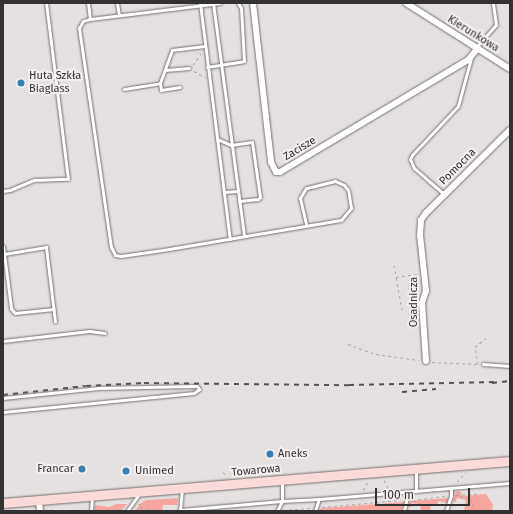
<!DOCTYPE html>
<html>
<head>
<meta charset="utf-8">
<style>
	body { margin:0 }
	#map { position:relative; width:513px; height:514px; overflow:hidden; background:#e6e1e1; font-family:"Fira Sans",sans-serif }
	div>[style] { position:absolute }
	.green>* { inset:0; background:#f6a5a0 }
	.path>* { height:1px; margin-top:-0.5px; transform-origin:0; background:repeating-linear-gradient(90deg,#aba7a7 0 3px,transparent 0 6px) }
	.roads { filter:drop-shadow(0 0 1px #74706f) drop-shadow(0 0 1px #74706f) }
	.lane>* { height:3px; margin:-1.5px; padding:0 1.5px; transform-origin:1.5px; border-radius:1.5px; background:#fff }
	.street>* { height:6px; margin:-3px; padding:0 3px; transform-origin:3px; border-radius:3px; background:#fff }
	.secondary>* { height:9px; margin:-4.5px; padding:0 4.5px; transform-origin:4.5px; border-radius:4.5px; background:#fbdbd9 }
	.rail>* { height:2px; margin-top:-1px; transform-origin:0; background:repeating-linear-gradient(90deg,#545252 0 5px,transparent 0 10px) }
	.dots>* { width:11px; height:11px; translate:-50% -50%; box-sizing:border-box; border:2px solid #f4efee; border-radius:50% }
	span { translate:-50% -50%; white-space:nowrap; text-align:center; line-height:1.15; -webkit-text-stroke:4px #f4efee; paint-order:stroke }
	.street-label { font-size:11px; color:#333131 }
	.poi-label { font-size:11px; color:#333131 }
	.left { translate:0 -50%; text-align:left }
	.right { translate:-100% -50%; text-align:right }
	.frame { position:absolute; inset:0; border:4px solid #333131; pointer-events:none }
	.scale { position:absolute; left:375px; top:488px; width:95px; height:18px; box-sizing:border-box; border:2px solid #333131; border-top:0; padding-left:5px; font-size:12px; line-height:14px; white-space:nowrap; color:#333131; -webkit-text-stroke:3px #f4efee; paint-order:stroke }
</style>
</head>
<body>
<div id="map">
	<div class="green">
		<div style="clip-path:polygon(458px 491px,461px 492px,462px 496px,486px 494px,493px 505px,492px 511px,464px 511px,466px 500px,457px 498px,456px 502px,453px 502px,455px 492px)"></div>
		<div style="clip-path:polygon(178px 498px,177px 505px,163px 505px,162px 511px,135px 511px,141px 503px,146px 500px)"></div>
		<div style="clip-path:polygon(449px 498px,447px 503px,438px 501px,437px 506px,431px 505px,430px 511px,420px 511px,421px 505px,412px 503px,411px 507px,408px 507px,410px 501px)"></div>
		<div style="clip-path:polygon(404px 502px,402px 511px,321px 511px,322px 508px)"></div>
		<div style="clip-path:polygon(117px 504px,127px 504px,121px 511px,94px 511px,95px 505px,109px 507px)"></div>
	</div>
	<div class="path">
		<div style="left:193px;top:65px;width:14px;rotate:-56deg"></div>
		<div style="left:194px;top:71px;width:13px;rotate:29deg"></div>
		<div style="left:394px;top:265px;width:11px;rotate:80deg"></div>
		<div style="left:402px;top:310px;width:34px;rotate:-100deg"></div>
		<div style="left:396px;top:277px;width:22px;rotate:-8deg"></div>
		<div style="left:348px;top:344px;width:30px;rotate:20deg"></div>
		<div style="left:376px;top:354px;width:43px;rotate:7.9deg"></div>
		<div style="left:432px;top:362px;width:46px;rotate:2.5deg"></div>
		<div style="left:478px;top:364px;width:17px;rotate:-100deg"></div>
		<div style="left:475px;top:347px;width:14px;rotate:-39deg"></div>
		<div style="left:223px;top:472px;width:6px;rotate:51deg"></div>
		<div style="left:384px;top:480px;width:9px;rotate:63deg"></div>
		<div style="left:457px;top:482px;width:13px;rotate:-48deg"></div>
		<div style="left:363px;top:490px;width:9px;rotate:-58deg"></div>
		<div style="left:456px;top:495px;width:22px;rotate:-3deg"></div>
		<div style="left:460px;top:496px;width:11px;rotate:15deg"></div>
		<div style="left:471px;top:499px;width:13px;rotate:72deg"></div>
		<div style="left:412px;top:500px;width:33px;rotate:-7deg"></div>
		<div style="left:413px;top:500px;width:11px;rotate:22deg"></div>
		<div style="left:423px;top:504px;width:7px;rotate:74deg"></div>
		<div style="left:139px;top:503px;width:4px;rotate:76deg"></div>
		<div style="left:140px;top:507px;width:18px;rotate:13deg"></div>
		<div style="left:322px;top:507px;width:79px;rotate:-5.1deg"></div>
		<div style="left:320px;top:509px;width:7px;rotate:16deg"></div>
		<div style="left:283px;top:510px;width:28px;rotate:-4deg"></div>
		<div style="left:50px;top:511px;width:6px;rotate:-45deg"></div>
		<div style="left:471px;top:511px;width:7px;rotate:-74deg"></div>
	</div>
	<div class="roads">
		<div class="lane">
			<div style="left:88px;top:3px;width:16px;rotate:83deg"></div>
			<div style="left:90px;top:19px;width:131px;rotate:-7deg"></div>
			<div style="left:117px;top:3px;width:12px;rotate:81deg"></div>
			<div style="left:200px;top:3px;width:238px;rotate:82.8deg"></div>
			<div style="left:213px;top:3px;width:235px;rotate:82.4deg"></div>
			<div style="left:90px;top:19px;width:7px;rotate:164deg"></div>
			<div style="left:83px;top:21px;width:8px;rotate:120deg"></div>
			<div style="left:79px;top:28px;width:221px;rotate:81.7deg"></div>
			<div style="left:111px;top:247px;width:9px;rotate:63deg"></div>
			<div style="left:115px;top:255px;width:6px;rotate:9deg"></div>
			<div style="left:121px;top:256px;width:49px;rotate:-8.3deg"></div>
			<div style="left:169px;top:249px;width:174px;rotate:-9.6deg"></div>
			<div style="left:341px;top:220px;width:16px;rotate:-50deg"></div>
			<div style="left:351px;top:208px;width:18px;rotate:-99deg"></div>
			<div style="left:348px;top:190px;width:6px;rotate:-129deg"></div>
			<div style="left:344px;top:185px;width:10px;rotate:-156deg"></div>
			<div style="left:335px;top:181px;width:30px;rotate:166deg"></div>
			<div style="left:306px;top:188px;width:12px;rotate:121deg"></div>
			<div style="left:300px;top:198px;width:28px;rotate:77deg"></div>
			<div style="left:476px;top:47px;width:30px;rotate:-48deg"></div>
			<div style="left:496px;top:25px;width:22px;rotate:-98deg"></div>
			<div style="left:207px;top:67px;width:37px;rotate:-9deg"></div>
			<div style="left:244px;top:61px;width:53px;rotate:-93.2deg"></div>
			<div style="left:241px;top:8px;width:6px;rotate:-121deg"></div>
			<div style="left:165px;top:70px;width:24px;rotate:-5deg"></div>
			<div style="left:160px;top:83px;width:7px;rotate:82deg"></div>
			<div style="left:161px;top:90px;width:19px;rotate:-9deg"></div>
			<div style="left:124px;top:89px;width:36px;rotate:-9deg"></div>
			<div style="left:160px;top:83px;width:35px;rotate:-70deg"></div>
			<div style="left:172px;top:50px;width:33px;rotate:-7deg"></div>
			<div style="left:217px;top:139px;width:15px;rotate:23deg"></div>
			<div style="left:231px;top:145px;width:21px;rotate:-8deg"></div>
			<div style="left:252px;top:142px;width:56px;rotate:81.7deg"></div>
			<div style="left:260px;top:197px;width:3px;rotate:135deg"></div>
			<div style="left:258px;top:199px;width:19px;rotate:174deg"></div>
			<div style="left:3px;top:191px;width:7px;rotate:-8deg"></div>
			<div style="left:10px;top:190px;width:26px;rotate:-23deg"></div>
			<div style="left:34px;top:180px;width:34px;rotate:-2deg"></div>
			<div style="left:68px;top:179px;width:177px;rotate:-97.1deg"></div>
			<div style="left:224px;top:192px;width:14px;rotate:-4deg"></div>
			<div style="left:445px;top:195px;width:41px;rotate:-138.9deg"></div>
			<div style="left:414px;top:168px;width:10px;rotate:-114deg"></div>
			<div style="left:410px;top:159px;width:4px;rotate:-63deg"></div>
			<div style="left:412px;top:155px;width:67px;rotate:-46.8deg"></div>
			<div style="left:458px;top:106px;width:50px;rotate:-74.8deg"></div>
			<div style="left:3px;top:246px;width:63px;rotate:82.6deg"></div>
			<div style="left:11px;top:308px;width:4px;rotate:56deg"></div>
			<div style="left:13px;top:311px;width:3px;rotate:45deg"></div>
			<div style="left:15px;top:313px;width:39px;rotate:-6deg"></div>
			<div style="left:4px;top:254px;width:43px;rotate:-9.5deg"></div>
			<div style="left:46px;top:247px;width:75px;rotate:83.1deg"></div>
			<div style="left:3px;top:341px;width:87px;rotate:-6.6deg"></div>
			<div style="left:89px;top:331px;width:16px;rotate:7deg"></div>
			<div style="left:483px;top:364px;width:27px;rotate:4deg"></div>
			<div style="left:3px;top:398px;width:96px;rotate:-6deg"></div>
			<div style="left:98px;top:388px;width:96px;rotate:-1.2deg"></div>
			<div style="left:194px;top:386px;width:3px"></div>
			<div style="left:197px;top:386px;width:4px;rotate:56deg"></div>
			<div style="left:199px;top:389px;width:6px;rotate:141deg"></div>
			<div style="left:194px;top:393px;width:192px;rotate:174.3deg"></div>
			<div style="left:416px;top:470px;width:21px;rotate:90deg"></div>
			<div style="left:282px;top:481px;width:20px;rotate:90deg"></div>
			<div style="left:282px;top:501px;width:37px;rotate:-3deg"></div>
			<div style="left:319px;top:499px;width:192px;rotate:-4.8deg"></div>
			<div style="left:180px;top:510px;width:102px;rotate:-5deg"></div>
			<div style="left:91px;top:511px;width:14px;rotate:-86deg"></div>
			<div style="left:127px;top:511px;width:21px;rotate:-55deg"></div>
			<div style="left:180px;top:511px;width:21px;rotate:-85deg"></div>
			<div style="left:277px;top:511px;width:11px;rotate:-63deg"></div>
			<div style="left:315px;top:511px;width:13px;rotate:-72deg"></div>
			<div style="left:404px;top:511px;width:19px;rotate:-78deg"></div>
			<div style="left:446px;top:511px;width:16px;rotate:-72deg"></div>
			<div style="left:451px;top:496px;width:8px;rotate:-90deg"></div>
		</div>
		<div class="street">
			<div style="left:253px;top:3px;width:160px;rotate:83.5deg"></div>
			<div style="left:271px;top:162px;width:11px;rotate:63deg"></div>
			<div style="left:276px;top:172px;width:4px"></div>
			<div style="left:280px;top:172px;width:219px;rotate:-30.8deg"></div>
			<div style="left:468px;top:60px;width:16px;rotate:-50deg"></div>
			<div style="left:406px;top:3px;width:123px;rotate:32.4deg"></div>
			<div style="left:426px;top:361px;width:58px;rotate:-93.9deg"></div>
			<div style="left:422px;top:303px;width:13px;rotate:-72deg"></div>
			<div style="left:426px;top:291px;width:56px;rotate:-96.1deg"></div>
			<div style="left:420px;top:235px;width:15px;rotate:-86deg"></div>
			<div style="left:421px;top:220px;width:9px;rotate:-54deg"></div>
			<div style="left:426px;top:213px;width:118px;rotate:-44.7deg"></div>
			<div style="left:39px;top:501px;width:10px;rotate:84deg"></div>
		</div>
		<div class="secondary">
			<div style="left:3px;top:503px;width:509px;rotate:-4.74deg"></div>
		</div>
	</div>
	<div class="rail">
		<div style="left:492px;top:383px;width:18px;rotate:-6deg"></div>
		<div style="left:402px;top:392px;width:34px;rotate:-5deg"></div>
		<div style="left:3px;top:395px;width:83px;rotate:-6.2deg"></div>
		<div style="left:86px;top:386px;width:58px;rotate:-3deg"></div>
		<div style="left:144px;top:383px;width:205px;rotate:0.6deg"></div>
		<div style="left:349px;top:385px;width:148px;rotate:-1.2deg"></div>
	</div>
	<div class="dots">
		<div style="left:21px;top:83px;background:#3880b4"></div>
		<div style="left:270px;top:454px;background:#3880b4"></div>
		<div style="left:82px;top:469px;background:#3880b4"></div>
		<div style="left:126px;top:471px;background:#3880b4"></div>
	</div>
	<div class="street-label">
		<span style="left:473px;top:34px;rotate:32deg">Kierunkowa</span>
		<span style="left:300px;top:149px;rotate:-31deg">Zacisze</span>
		<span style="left:458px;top:167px;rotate:-45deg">Pomocna</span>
		<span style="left:414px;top:302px;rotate:-90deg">Osadnicza</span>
		<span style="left:256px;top:471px;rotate:-5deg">Towarowa</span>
	</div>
	<div class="poi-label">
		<span class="left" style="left:29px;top:83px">Huta Szkła<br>Biaglass</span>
		<span class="left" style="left:278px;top:454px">Aneks</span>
		<span class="right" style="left:74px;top:469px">Francar</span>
		<span class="left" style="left:135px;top:471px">Unimed</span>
	</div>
	<div class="frame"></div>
	<div class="scale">100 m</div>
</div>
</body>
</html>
